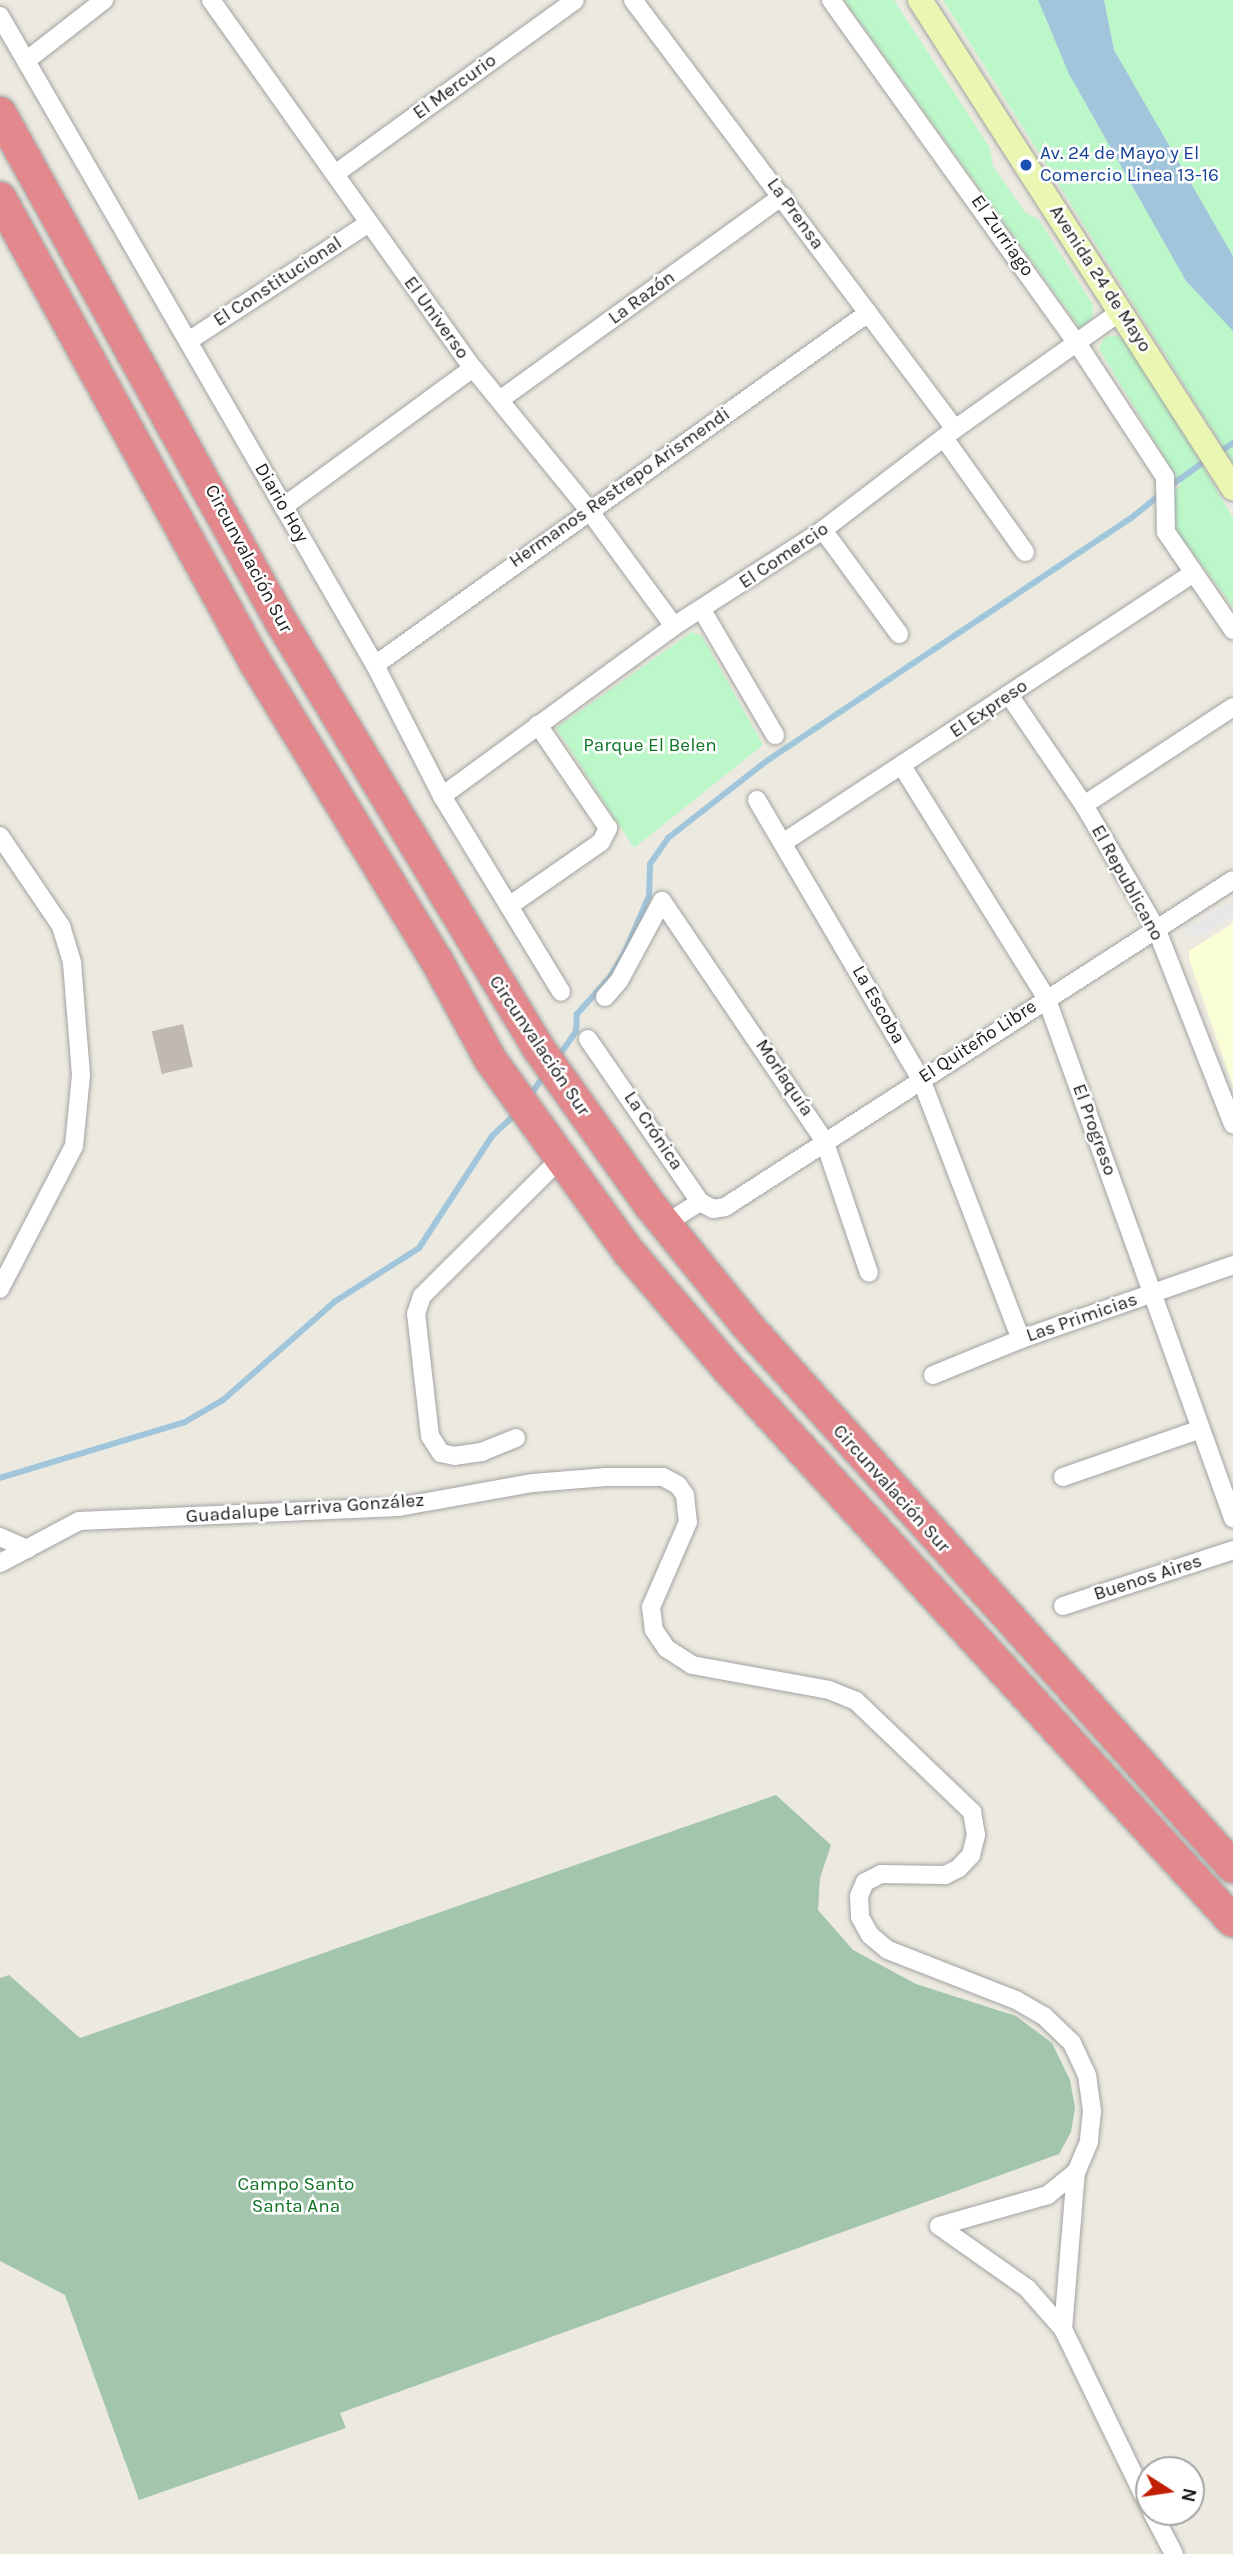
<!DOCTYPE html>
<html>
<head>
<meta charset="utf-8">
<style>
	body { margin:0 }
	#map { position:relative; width:1233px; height:2554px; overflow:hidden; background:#eceae0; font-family:Karla,sans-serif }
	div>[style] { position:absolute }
	.education>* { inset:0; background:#f9fed7 }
	.cemetery>* { inset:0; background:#a2c5ac }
	.park>* { inset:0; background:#bcf7c9 }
	.parking>* { inset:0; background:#e7e7e7 }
	.water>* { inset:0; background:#a1c5da }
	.stream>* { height:6px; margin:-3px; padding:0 3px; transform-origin:3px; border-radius:3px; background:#a1c5da }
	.building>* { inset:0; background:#c0b9b0; transform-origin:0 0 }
	.roads { filter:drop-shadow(0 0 2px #a2a2a2) drop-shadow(0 0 2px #a2a2a2) }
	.street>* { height:18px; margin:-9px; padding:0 9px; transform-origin:9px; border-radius:9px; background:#fff }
	.secondary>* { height:24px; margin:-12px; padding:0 12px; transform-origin:12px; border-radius:12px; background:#eaf7b3 }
	.highway>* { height:32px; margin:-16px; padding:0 16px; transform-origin:16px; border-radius:16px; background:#e3888c }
	.dots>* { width:19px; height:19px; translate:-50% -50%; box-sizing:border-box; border:4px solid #fff; border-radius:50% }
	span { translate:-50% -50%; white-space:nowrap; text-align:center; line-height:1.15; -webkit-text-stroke:5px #fff; paint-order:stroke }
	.street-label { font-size:19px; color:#1b1b1b }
	.transit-label { font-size:19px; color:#164399 }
	.left { translate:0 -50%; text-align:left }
	.park-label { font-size:19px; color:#0d7424 }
	.north { position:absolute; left:1135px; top:2456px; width:70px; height:70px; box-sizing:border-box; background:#fff; border:2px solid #a4a4a4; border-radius:50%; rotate:102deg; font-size:19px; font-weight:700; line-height:28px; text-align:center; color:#1b1b1b }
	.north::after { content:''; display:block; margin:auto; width:24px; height:32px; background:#c11f04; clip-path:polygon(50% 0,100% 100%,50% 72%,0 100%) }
</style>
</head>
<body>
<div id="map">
	<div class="education">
		<div style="clip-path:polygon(1233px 923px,1233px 1086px,1189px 959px,1189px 951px)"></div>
	</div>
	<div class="cemetery">
		<div style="clip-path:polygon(776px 1795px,831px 1845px,820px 1878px,818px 1910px,853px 1950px,916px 1984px,1016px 2016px,1052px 2043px,1070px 2080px,1075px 2108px,1071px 2132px,1059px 2154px,340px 2413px,346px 2428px,139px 2500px,65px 2295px,0 2261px,0 1978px,9px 1975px,80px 2038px)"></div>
	</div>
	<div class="park">
		<div style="clip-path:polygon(844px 0,894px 0,990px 148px,993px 166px,1025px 212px,1039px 220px,1093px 305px,1092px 320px,1080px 328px)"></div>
		<div style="clip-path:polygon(943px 0,1038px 0,1069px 74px,1186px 281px,1233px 331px,1233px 463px)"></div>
		<div style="clip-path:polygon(1104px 0,1233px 0,1233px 256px,1114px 50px)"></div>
		<div style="clip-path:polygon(1117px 335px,1134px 347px,1233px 518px,1233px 607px,1156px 504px,1181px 485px,1099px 349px,1105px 337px)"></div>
		<div style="clip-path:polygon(692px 632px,702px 636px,763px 745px,634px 848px,556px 728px)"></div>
	</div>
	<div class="parking">
		<div style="clip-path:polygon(1233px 900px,1233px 916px,1201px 936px,1180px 933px)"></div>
	</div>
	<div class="water">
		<div style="clip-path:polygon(1038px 0,1104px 0,1114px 50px,1233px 256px,1233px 331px,1186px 281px,1069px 74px)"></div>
	</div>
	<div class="stream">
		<div style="left:1218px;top:453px;width:18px;rotate:-34deg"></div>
		<div style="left:1169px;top:487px;width:49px;rotate:-35.9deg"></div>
		<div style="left:558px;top:1057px;width:32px;rotate:-55deg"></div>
		<div style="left:576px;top:1031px;width:17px;rotate:-87deg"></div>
		<div style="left:577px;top:1014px;width:50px;rotate:-48.3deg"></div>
		<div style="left:610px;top:977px;width:29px;rotate:-59deg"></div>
		<div style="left:625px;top:952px;width:61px;rotate:-66.8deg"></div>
		<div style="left:649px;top:896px;width:32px;rotate:-88deg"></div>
		<div style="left:650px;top:864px;width:32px;rotate:-55deg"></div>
		<div style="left:668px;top:838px;width:127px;rotate:-38deg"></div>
		<div style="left:768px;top:760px;width:435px;rotate:-33.7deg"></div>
		<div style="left:1130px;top:519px;width:40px;rotate:-39deg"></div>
		<div style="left:529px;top:1097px;width:28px;rotate:-55deg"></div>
		<div style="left:0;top:1478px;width:193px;rotate:-16.8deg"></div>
		<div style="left:185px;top:1422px;width:44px;rotate:-30.1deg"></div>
		<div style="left:223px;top:1400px;width:148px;rotate:-41.4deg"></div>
		<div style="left:334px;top:1302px;width:101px;rotate:-32.4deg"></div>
		<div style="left:419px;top:1248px;width:134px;rotate:-56.9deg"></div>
		<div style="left:492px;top:1136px;width:33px;rotate:-43deg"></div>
	</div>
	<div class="building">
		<div style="left:183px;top:1024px;width:44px;height:32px;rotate:77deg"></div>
	</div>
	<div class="roads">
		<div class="street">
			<div style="left:211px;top:0;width:452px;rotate:54.6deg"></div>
			<div style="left:473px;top:368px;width:182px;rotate:50.8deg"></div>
			<div style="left:588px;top:509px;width:145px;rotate:53.7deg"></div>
			<div style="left:633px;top:0;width:536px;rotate:53.11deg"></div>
			<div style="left:831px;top:0;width:422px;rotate:54.4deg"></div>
			<div style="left:1077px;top:343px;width:160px;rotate:56.7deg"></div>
			<div style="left:1165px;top:477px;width:55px;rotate:89deg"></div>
			<div style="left:1166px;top:532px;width:119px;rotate:55.6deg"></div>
			<div style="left:0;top:16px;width:750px;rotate:59.98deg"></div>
			<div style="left:375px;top:665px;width:147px;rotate:62.9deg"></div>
			<div style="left:442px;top:796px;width:229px;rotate:58.7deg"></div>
			<div style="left:27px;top:60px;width:98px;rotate:-37.9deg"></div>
			<div style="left:335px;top:174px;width:296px;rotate:-35.9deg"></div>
			<div style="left:190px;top:340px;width:212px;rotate:-33.2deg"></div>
			<div style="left:501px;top:399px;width:347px;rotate:-35.8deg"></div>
			<div style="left:944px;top:438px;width:140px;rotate:54.6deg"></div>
			<div style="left:283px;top:507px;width:235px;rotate:-36.2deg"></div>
			<div style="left:823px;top:530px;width:129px;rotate:53.8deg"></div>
			<div style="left:702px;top:610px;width:145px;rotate:59.7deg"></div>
			<div style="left:375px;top:665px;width:606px;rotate:-35.53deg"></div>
			<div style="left:1009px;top:695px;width:133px;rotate:55.7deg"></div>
			<div style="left:1084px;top:805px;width:143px;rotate:59.7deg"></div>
			<div style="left:1156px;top:928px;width:211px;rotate:68.6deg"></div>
			<div style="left:902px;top:766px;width:272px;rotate:58.1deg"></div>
			<div style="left:1046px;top:997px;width:554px;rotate:70.26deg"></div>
			<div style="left:442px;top:796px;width:288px;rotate:-36.2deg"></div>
			<div style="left:674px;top:626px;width:177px;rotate:-32.8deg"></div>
			<div style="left:823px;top:530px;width:166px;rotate:-37.4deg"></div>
			<div style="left:955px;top:429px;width:204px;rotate:-35.4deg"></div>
			<div style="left:757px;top:800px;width:324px;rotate:59.6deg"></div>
			<div style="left:921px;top:1079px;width:279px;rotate:69deg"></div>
			<div style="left:1084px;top:805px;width:178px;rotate:-33.3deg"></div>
			<div style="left:0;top:836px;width:109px;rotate:55.9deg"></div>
			<div style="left:61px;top:926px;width:39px;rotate:73deg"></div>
			<div style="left:72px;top:963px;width:112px;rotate:85.4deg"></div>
			<div style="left:81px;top:1075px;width:71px;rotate:95.6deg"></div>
			<div style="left:74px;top:1146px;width:161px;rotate:117.4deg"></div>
			<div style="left:784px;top:842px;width:488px;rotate:-33.3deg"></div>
			<div style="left:509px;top:906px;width:112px;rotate:-34.8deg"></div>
			<div style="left:601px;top:842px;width:16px;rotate:-63deg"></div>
			<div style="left:608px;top:828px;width:125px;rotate:-124.2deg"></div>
			<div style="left:605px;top:997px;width:21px;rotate:-49deg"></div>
			<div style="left:619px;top:981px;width:91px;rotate:-61.7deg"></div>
			<div style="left:662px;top:901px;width:289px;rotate:55.9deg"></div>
			<div style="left:824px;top:1140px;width:140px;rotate:71.3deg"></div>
			<div style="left:588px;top:1039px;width:198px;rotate:55.5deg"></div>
			<div style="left:700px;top:1202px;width:15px;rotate:28deg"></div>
			<div style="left:713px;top:1209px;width:12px;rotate:-9deg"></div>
			<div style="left:725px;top:1207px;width:604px;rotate:-32.77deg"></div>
			<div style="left:665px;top:1224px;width:41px;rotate:-32.2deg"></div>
			<div style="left:933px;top:1375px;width:95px;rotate:-22.2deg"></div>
			<div style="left:1021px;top:1339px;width:225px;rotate:-19.2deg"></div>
			<div style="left:516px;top:1438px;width:37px;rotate:158deg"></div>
			<div style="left:482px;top:1452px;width:27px;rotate:172deg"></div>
			<div style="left:455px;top:1456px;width:14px;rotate:-168deg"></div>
			<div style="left:441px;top:1453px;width:20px;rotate:-123deg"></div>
			<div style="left:430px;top:1436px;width:123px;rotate:-96.5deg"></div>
			<div style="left:416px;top:1314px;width:19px;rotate:-72deg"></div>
			<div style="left:422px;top:1296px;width:196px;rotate:-44.8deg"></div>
			<div style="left:1063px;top:1477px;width:146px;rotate:-19.2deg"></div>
			<div style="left:0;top:1537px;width:30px;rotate:24deg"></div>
			<div style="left:0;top:1563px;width:89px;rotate:-28deg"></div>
			<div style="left:79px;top:1521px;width:320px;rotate:-2.5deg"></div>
			<div style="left:399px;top:1507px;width:136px;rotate:-10.2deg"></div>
			<div style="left:533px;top:1483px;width:73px;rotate:-4.7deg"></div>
			<div style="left:606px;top:1477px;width:57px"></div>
			<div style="left:663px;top:1477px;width:17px;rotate:28deg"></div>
			<div style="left:678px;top:1485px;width:12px;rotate:55deg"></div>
			<div style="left:685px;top:1495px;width:27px;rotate:84deg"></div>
			<div style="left:688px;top:1522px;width:93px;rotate:113.5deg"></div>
			<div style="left:651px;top:1607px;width:23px;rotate:83deg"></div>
			<div style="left:654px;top:1630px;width:22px;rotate:56deg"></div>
			<div style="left:666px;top:1648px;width:31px;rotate:33deg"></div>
			<div style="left:692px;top:1665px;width:139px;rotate:10.3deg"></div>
			<div style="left:829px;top:1690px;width:29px;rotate:22deg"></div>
			<div style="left:856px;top:1701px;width:161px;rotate:43.7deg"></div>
			<div style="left:972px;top:1812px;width:23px;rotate:80deg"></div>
			<div style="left:976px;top:1835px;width:21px;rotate:104deg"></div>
			<div style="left:971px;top:1855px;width:18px;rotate:133deg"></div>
			<div style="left:959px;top:1868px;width:16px;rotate:153deg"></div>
			<div style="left:945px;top:1875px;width:64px;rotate:-179.1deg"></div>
			<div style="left:881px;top:1874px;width:18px;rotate:153deg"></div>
			<div style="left:865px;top:1882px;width:15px;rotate:113deg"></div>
			<div style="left:859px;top:1896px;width:21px;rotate:87deg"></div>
			<div style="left:860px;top:1917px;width:21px;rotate:61deg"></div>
			<div style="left:870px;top:1935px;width:23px;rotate:40deg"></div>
			<div style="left:888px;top:1950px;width:137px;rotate:21.3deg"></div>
			<div style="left:1016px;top:2000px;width:32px;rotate:30deg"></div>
			<div style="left:1044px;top:2016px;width:39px;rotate:44deg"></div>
			<div style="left:1072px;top:2043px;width:35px;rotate:65deg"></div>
			<div style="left:1087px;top:2075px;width:36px;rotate:82deg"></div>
			<div style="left:1092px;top:2111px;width:31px;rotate:96deg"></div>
			<div style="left:1089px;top:2142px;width:33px;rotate:113deg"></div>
			<div style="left:1076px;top:2172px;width:36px;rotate:141deg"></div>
			<div style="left:1048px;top:2195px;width:113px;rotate:164.1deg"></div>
			<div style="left:939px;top:2226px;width:108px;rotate:35.2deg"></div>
			<div style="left:1027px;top:2288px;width:55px;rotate:48.7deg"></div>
			<div style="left:1063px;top:2329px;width:197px;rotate:64.1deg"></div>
			<div style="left:1063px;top:1606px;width:179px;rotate:-18.2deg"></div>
			<div style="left:1063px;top:2329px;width:158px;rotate:-85.3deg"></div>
			<div style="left:1152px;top:2512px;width:47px;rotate:62.4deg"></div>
		</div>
		<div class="secondary">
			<div style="left:920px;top:0;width:580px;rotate:57.32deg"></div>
		</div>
		<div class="highway">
			<div style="left:0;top:113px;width:579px;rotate:61.09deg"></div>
			<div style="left:280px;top:620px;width:501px;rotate:58.88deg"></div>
			<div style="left:539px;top:1049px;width:191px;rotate:54.6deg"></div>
			<div style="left:650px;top:1205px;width:153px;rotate:51.1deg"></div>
			<div style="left:746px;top:1324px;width:729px;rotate:48.11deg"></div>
			<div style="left:0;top:198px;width:529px;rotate:61.21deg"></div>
			<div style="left:255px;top:662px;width:350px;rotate:58.7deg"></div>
			<div style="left:437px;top:961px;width:111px;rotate:61.6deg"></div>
			<div style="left:490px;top:1059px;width:122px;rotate:54.4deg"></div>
			<div style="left:561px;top:1158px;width:115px;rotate:54.2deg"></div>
			<div style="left:628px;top:1251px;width:160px;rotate:49.6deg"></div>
			<div style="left:732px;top:1373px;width:742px;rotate:47.57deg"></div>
		</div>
	</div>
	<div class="dots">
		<div style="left:1026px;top:165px;background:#1a4fb4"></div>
	</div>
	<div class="street-label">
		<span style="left:455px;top:87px;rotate:-36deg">El Mercurio</span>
		<span style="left:795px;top:214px;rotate:54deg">La Prensa</span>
		<span style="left:1002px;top:236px;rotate:55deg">El Zurriago</span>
		<span style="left:1100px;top:279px;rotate:57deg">Avenida 24 de Mayo</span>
		<span style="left:278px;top:282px;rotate:-33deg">El Constitucional</span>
		<span style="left:642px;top:298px;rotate:-36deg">La Razón</span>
		<span style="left:436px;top:318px;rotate:54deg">El Universo</span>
		<span style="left:620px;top:488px;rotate:-35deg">Hermanos Restrepo Arismendi</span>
		<span style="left:281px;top:503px;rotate:60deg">Diario Hoy</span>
		<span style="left:784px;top:556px;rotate:-34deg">El Comercio</span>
		<span style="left:248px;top:559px;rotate:62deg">Circunvalación Sur</span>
		<span style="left:989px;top:709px;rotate:-34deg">El Expreso</span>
		<span style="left:1127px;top:883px;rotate:61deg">El Republicano</span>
		<span style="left:878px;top:1005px;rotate:60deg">La Escoba</span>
		<span style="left:978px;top:1042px;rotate:-33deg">El Quiteño Libre</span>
		<span style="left:539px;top:1046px;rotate:56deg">Circunvalación Sur</span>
		<span style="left:784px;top:1078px;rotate:56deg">Morlaquía</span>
		<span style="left:1094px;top:1130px;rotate:70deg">El Progreso</span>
		<span style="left:653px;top:1131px;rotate:56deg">La Crónica</span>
		<span style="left:1082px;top:1318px;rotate:-19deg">Las Primicias</span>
		<span style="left:891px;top:1489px;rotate:48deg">Circunvalación Sur</span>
		<span style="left:305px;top:1509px;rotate:-4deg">Guadalupe Larriva González</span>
		<span style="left:1148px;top:1578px;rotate:-18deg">Buenos Aires</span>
	</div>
	<div class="transit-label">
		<span class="left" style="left:1040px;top:165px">Av. 24 de Mayo y El<br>Comercio Linea 13-16</span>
	</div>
	<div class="park-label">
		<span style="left:650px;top:746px">Parque El Belen</span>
		<span style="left:296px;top:2196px">Campo Santo<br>Santa Ana</span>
	</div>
	<div class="north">N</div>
</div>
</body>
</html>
